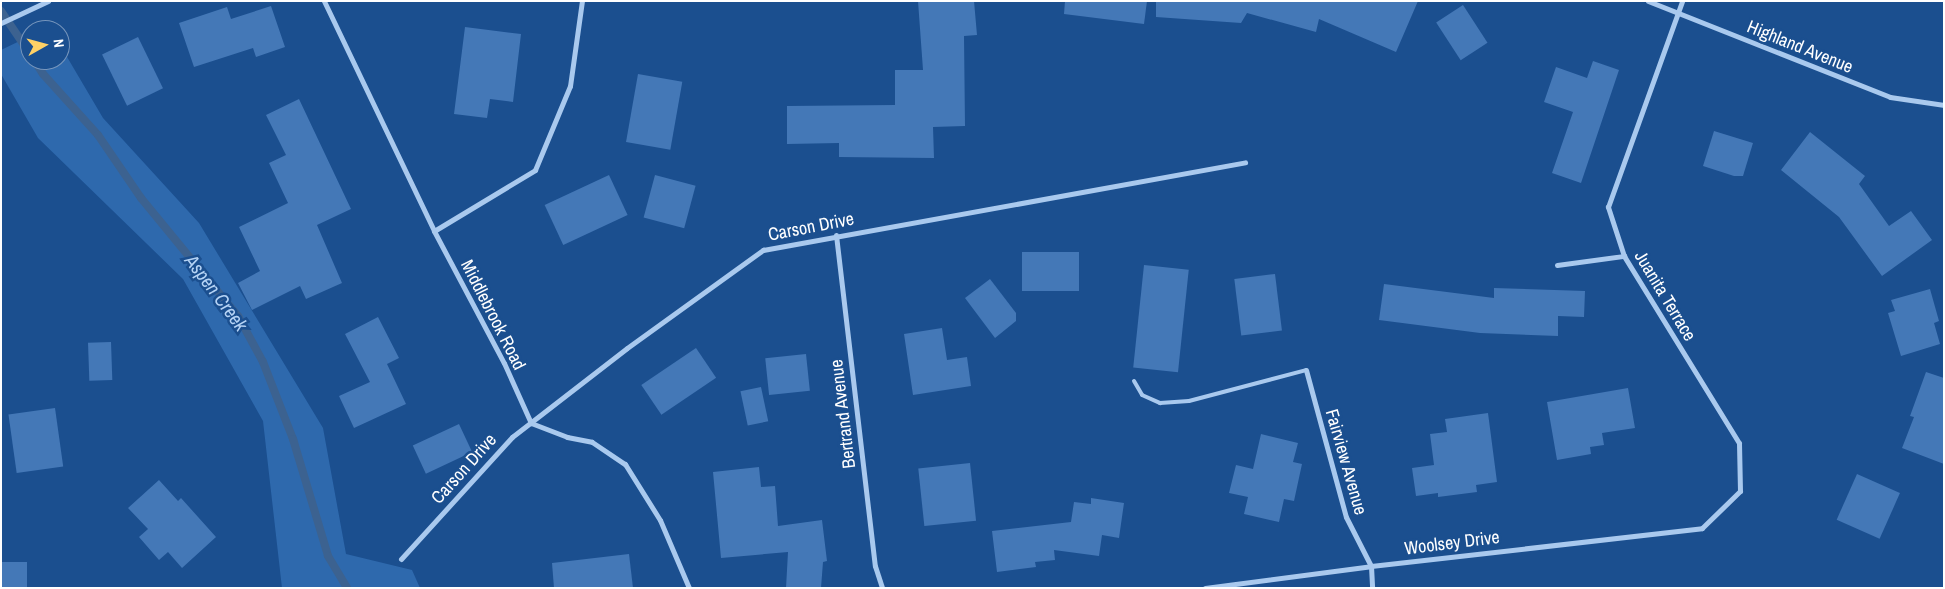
<!DOCTYPE html>
<html>
<head>
<meta charset="utf-8">
<style>
	body { margin:0 }
	#map { position:relative; width:1945px; height:589px; overflow:hidden; background:#1b4f8f; font-family:"Archivo Narrow",sans-serif }
	div>[style] { position:absolute }
	.green>* { inset:0; background:#2e69ad }
	.stream>* { height:8px; margin:-4px; padding:0 4px; transform-origin:4px; border-radius:4px; background:#3c6290 }
	.building>* { inset:0; background:#4478b7; transform-origin:0 0 }
	.lane>* { height:4px; margin:-2px; padding:0 2px; transform-origin:2px; border-radius:2px; background:#a9c9ee }
	.street>* { height:5px; margin:-2.5px; padding:0 2.5px; transform-origin:2.5px; border-radius:2.5px; background:#a9c9ee }
	span { translate:-50% -50%; white-space:nowrap; text-align:center; line-height:1.15; -webkit-text-stroke:5px #1b4f8f; paint-order:stroke }
	.street-label { font-size:18px; color:#fff }
	.water-label { font-size:19px; color:#b5d3f5; font-style:italic }
	.frame { position:absolute; inset:0; border:2px solid #fff; pointer-events:none }
	.north { position:absolute; left:20px; top:20px; width:50px; height:50px; box-sizing:border-box; background:#1b4f8f; border:1px solid #7695bc; border-radius:50%; rotate:83deg; font-size:14px; font-weight:700; line-height:20px; text-align:center; color:#fff }
	.north::after { content:''; display:block; margin:auto; width:18px; height:22px; background:#ffd166; clip-path:polygon(50% 0,100% 100%,50% 72%,0 100%) }
</style>
</head>
<body>
<div id="map">
	<div class="green">
		<div style="clip-path:polygon(30px 36px,30px 60px,60px 60px,60px 45px,103px 118px,199px 223px,323px 428px,346px 554px,412px 570px,420px 588px,282px 588px,263px 421px,183px 279px,38px 138px,1px 74px,1px 50px)"></div>
	</div>
	<div class="stream">
		<div style="left:1px;top:11px;width:52px;rotate:56deg"></div>
		<div style="left:34px;top:60px;width:17px;rotate:57deg"></div>
		<div style="left:43px;top:74px;width:82px;rotate:48deg"></div>
		<div style="left:98px;top:135px;width:76px;rotate:55.7deg"></div>
		<div style="left:141px;top:198px;width:153px;rotate:50.6deg"></div>
		<div style="left:238px;top:316px;width:52px;rotate:61.5deg"></div>
		<div style="left:263px;top:362px;width:83px;rotate:68.7deg"></div>
		<div style="left:293px;top:439px;width:122px;rotate:73.3deg"></div>
		<div style="left:328px;top:556px;width:37px;rotate:59deg"></div>
	</div>
	<div class="building">
		<div style="clip-path:polygon(918px 1px,974px 1px,977px 35px,964px 36px,965px 126px,933px 127px,934px 158px,839px 157px,839px 143px,787px 144px,787px 106px,895px 105px,895px 70px,923px 70px)"></div>
		<div style="clip-path:polygon(1065px 1px,1147px 1px,1144px 24px,1064px 14px)"></div>
		<div style="clip-path:polygon(1156px 1px,1418px 1px,1396px 52px,1319px 19px,1316px 32px,1247px 13px,1241px 23px,1156px 17px)"></div>
		<div style="left:1463px;top:5px;width:45px;height:32px;rotate:57deg"></div>
		<div style="clip-path:polygon(271px 6px,285px 47px,256px 57px,253px 48px,194px 67px,179px 23px,227px 7px,231px 19px)"></div>
		<div style="clip-path:polygon(465px 27px,521px 34px,513px 102px,490px 99px,487px 118px,454px 114px)"></div>
		<div style="left:138px;top:37px;width:57px;height:40px;rotate:64deg"></div>
		<div style="clip-path:polygon(1593px 61px,1619px 70px,1581px 183px,1552px 173px,1573px 112px,1544px 102px,1556px 67px,1587px 78px)"></div>
		<div style="left:638px;top:74px;width:45px;height:69px;rotate:10deg"></div>
		<div style="clip-path:polygon(299px 99px,351px 209px,317px 225px,342px 283px,306px 299px,300px 286px,252px 310px,238px 283px,260px 271px,239px 227px,288px 203px,269px 163px,286px 155px,266px 115px)"></div>
		<div style="clip-path:polygon(1714px 131px,1753px 143px,1743px 176px,1734px 176px,1703px 166px)"></div>
		<div style="clip-path:polygon(1810px 132px,1865px 176px,1859px 184px,1889px 226px,1911px 211px,1932px 240px,1882px 276px,1839px 217px,1781px 170px)"></div>
		<div style="left:609px;top:175px;width:44px;height:71px;rotate:65deg"></div>
		<div style="left:655px;top:175px;width:42px;height:44px;rotate:15deg"></div>
		<div style="left:1022px;top:252px;width:57px;height:39px"></div>
		<div style="left:1144px;top:265px;width:45px;height:103px;rotate:6deg"></div>
		<div style="left:1275px;top:274px;width:57px;height:41px;rotate:83deg"></div>
		<div style="clip-path:polygon(990px 279px,1016px 313px,1016px 321px,995px 338px,965px 298px)"></div>
		<div style="clip-path:polygon(1384px 284px,1494px 298px,1494px 288px,1585px 291px,1584px 317px,1558px 316px,1558px 336px,1480px 333px,1379px 320px)"></div>
		<div style="clip-path:polygon(1930px 289px,1939px 321px,1934px 323px,1940px 344px,1901px 356px,1888px 313px,1895px 311px,1891px 300px)"></div>
		<div style="clip-path:polygon(378px 317px,399px 358px,387px 364px,406px 404px,354px 428px,339px 396px,370px 382px,345px 334px)"></div>
		<div style="clip-path:polygon(942px 328px,947px 360px,967px 357px,971px 386px,913px 395px,904px 334px)"></div>
		<div style="left:111px;top:342px;width:38px;height:23px;rotate:88deg"></div>
		<div style="left:696px;top:348px;width:36px;height:66px;rotate:56deg"></div>
		<div style="left:806px;top:354px;width:37px;height:41px;rotate:84deg"></div>
		<div style="clip-path:polygon(1926px 372px,1944px 378px,1944px 464px,1902px 448px,1914px 417px,1910px 416px)"></div>
		<div style="left:761px;top:387px;width:35px;height:21px;rotate:78deg"></div>
		<div style="clip-path:polygon(1628px 388px,1635px 428px,1602px 433px,1604px 445px,1590px 447px,1591px 454px,1557px 460px,1547px 402px)"></div>
		<div style="left:55px;top:408px;width:59px;height:47px;rotate:82deg"></div>
		<div style="clip-path:polygon(1488px 413px,1497px 482px,1476px 485px,1477px 492px,1438px 497px,1438px 493px,1416px 496px,1412px 468px,1434px 465px,1430px 434px,1447px 432px,1445px 419px)"></div>
		<div style="left:459px;top:424px;width:31px;height:51px;rotate:65deg"></div>
		<div style="clip-path:polygon(1261px 434px,1298px 443px,1293px 462px,1302px 464px,1294px 501px,1284px 499px,1279px 522px,1244px 514px,1248px 497px,1229px 493px,1236px 465px,1253px 469px)"></div>
		<div style="left:970px;top:463px;width:58px;height:52px;rotate:84deg"></div>
		<div style="clip-path:polygon(759px 467px,761px 487px,775px 486px,778px 526px,822px 520px,827px 561px,823px 562px,821px 588px,786px 588px,788px 552px,721px 558px,713px 472px)"></div>
		<div style="left:1857px;top:474px;width:47px;height:50px;rotate:24deg"></div>
		<div style="clip-path:polygon(159px 480px,178px 501px,181px 498px,216px 537px,182px 568px,168px 552px,159px 560px,139px 537px,148px 529px,128px 508px)"></div>
		<div style="clip-path:polygon(1091px 498px,1124px 503px,1119px 538px,1102px 535px,1099px 556px,1054px 550px,1055px 560px,1035px 562px,1036px 567px,997px 572px,992px 531px,1071px 522px,1074px 502px,1091px 504px)"></div>
		<div style="clip-path:polygon(629px 554px,633px 588px,554px 588px,552px 563px)"></div>
		<div style="left:1px;top:562px;width:26px;height:26px"></div>
	</div>
	<div class="lane">
		<div style="left:1134px;top:381px;width:16px;rotate:60deg"></div>
		<div style="left:1142px;top:395px;width:20px;rotate:24deg"></div>
		<div style="left:1160px;top:403px;width:29px;rotate:-4deg"></div>
		<div style="left:1189px;top:401px;width:121px;rotate:-14.8deg"></div>
	</div>
	<div class="street">
		<div style="left:324px;top:1px;width:255px;rotate:64.4deg"></div>
		<div style="left:434px;top:231px;width:149px;rotate:62.1deg"></div>
		<div style="left:504px;top:363px;width:66px;rotate:65.8deg"></div>
		<div style="left:531px;top:423px;width:39px;rotate:21deg"></div>
		<div style="left:567px;top:437px;width:25px;rotate:11deg"></div>
		<div style="left:592px;top:442px;width:40px;rotate:34deg"></div>
		<div style="left:625px;top:464px;width:66px;rotate:58deg"></div>
		<div style="left:660px;top:520px;width:74px;rotate:66.9deg"></div>
		<div style="left:1648px;top:1px;width:260px;rotate:21.6deg"></div>
		<div style="left:1890px;top:97px;width:55px;rotate:8.4deg"></div>
		<div style="left:1px;top:23px;width:52px;rotate:-25.1deg"></div>
		<div style="left:434px;top:231px;width:118px;rotate:-31.1deg"></div>
		<div style="left:535px;top:170px;width:91px;rotate:-67.4deg"></div>
		<div style="left:570px;top:86px;width:86px;rotate:-82deg"></div>
		<div style="left:836px;top:235px;width:333px;rotate:83.3deg"></div>
		<div style="left:875px;top:566px;width:23px;rotate:72deg"></div>
		<div style="left:1557px;top:265px;width:68px;rotate:-7.7deg"></div>
		<div style="left:1306px;top:370px;width:152px;rotate:74.8deg"></div>
		<div style="left:1346px;top:517px;width:55px;rotate:63deg"></div>
		<div style="left:1371px;top:566px;width:22px;rotate:87deg"></div>
		<div style="left:401px;top:559px;width:165px;rotate:-47.7deg"></div>
		<div style="left:512px;top:437px;width:145px;rotate:-37.7deg"></div>
		<div style="left:627px;top:348px;width:168px;rotate:-35.8deg"></div>
		<div style="left:763px;top:250px;width:490px;rotate:-10.3deg"></div>
		<div style="left:1205px;top:588px;width:167px;rotate:-7.5deg"></div>
		<div style="left:1371px;top:566px;width:333px;rotate:-6.5deg"></div>
		<div style="left:1702px;top:528px;width:53px;rotate:-44.2deg"></div>
		<div style="left:1740px;top:491px;width:48px;rotate:-91.2deg"></div>
		<div style="left:1739px;top:443px;width:220px;rotate:-121.6deg"></div>
		<div style="left:1624px;top:256px;width:52px;rotate:-108.1deg"></div>
		<div style="left:1608px;top:207px;width:219px;rotate:-70.2deg"></div>
	</div>
	<div class="street-label">
		<span style="left:1800px;top:47px;rotate:22deg">Highland Avenue</span>
		<span style="left:811px;top:227px;rotate:-11deg">Carson Drive</span>
		<span style="left:1665px;top:296px;rotate:59deg">Juanita Terrace</span>
		<span style="left:493px;top:315px;rotate:63deg">Middlebrook Road</span>
		<span style="left:843px;top:414px;rotate:-97deg">Bertrand Avenue</span>
		<span style="left:1346px;top:462px;rotate:74deg">Fairview Avenue</span>
		<span style="left:464px;top:469px;rotate:-48deg">Carson Drive</span>
		<span style="left:1452px;top:543px;rotate:-7deg">Woolsey Drive</span>
	</div>
	<div class="water-label">
		<span style="left:216px;top:293px;rotate:53deg">Aspen Creek</span>
	</div>
	<div class="frame"></div>
	<div class="north">N</div>
</div>
</body>
</html>
